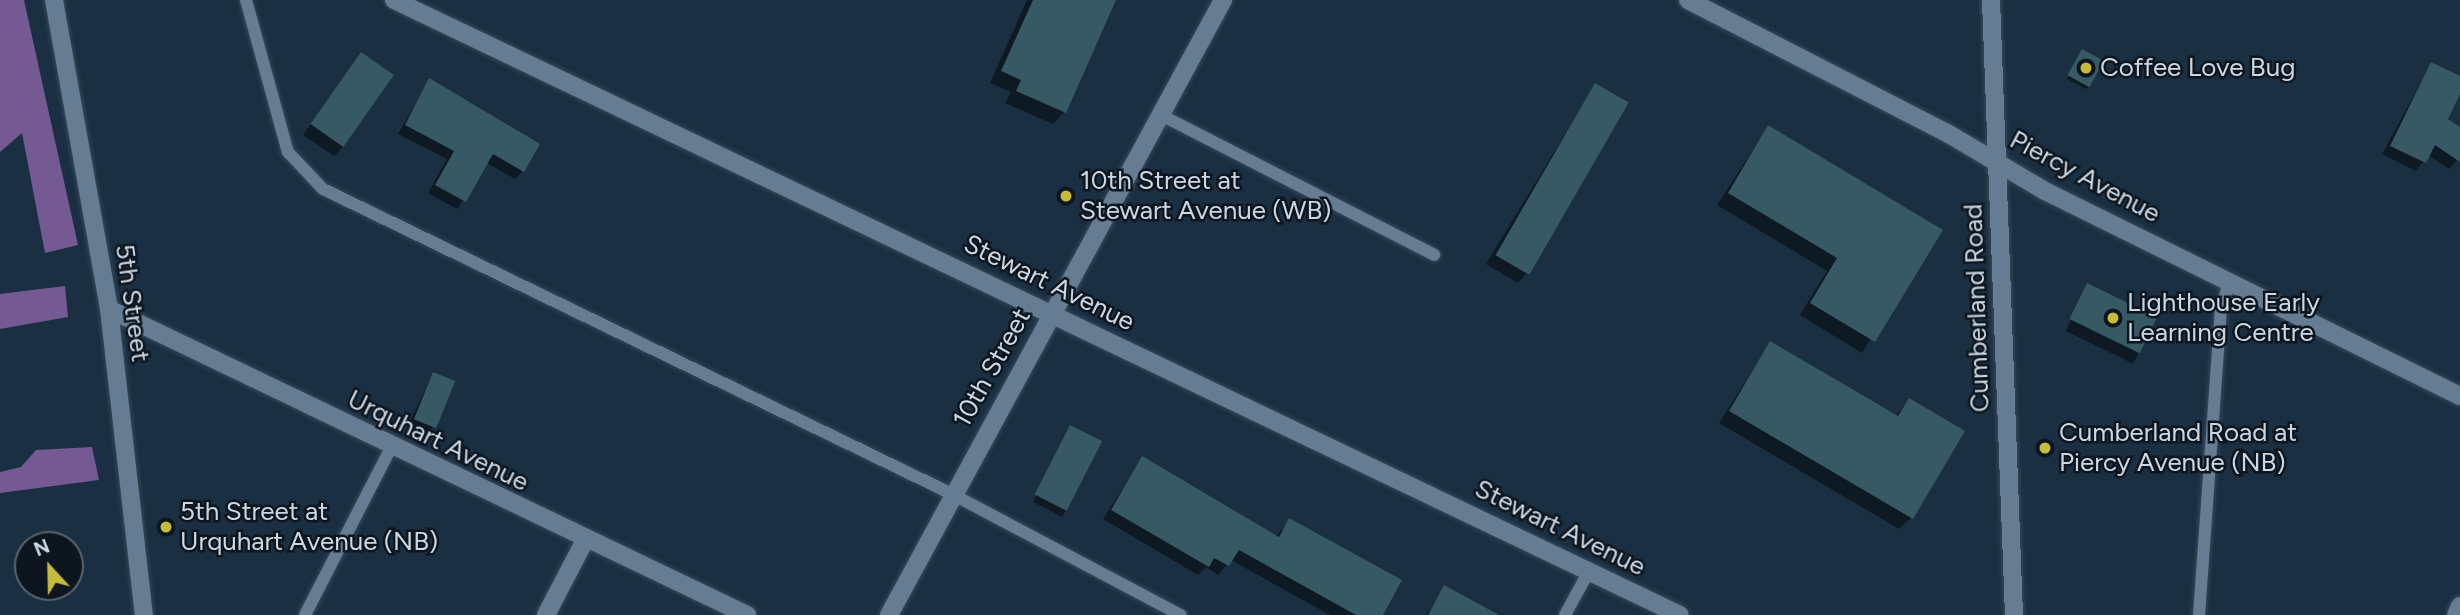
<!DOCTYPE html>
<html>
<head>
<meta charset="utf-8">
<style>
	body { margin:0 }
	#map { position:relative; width:2460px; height:615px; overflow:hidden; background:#1a2f42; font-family:Figtree,sans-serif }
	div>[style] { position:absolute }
	.forest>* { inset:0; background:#755993 }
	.shadow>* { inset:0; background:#0007; transform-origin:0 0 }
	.building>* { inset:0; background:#365964; transform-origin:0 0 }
	.roads { filter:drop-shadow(0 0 2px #384959) drop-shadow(0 0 2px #384959) }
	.service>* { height:12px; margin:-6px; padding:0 6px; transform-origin:6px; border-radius:6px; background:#657c93 }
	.minor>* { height:18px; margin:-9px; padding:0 9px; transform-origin:9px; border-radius:9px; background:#657c93 }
	.tertiary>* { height:18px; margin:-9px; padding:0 9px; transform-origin:9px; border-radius:9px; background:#657c93 }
	.dots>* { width:19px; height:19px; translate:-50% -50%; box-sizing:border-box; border:4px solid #0d161f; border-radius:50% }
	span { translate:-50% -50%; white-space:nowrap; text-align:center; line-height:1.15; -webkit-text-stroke:5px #0d161f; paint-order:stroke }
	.poi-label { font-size:26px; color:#cbd8e4 }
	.left { translate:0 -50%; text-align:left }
	.street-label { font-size:26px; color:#cbd8e4 }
	.north { position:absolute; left:14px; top:531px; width:70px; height:70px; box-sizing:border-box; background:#0d161f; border:2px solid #59646e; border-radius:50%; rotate:338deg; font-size:19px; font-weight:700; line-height:28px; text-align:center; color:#cbd8e4 }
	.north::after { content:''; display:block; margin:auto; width:24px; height:32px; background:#c7bb3c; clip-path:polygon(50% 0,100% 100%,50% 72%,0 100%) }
</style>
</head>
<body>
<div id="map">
	<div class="forest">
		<div style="clip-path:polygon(0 0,24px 0,78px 245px,45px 253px,22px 133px,0 152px)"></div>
		<div style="clip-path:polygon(65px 286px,68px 317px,0 329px,0 294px)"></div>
		<div style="clip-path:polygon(92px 447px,99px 480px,0 493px,0 472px,21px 467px,36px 450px)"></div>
	</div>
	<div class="shadow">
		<div style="clip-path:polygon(1027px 0,1114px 0,1064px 112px,1053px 124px,1005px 103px,1011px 92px,990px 83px)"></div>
		<div style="clip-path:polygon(361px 54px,343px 147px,334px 156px,303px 135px)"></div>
		<div style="clip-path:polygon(2080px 54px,2089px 87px,2086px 89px,2067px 79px)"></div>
		<div style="clip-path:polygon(2431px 64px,2460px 78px,2445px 120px,2460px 129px,2460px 157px,2449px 169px,2428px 155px,2416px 171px,2382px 154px)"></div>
		<div style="clip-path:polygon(429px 81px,523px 171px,515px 179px,487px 163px,457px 209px,428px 193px,447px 159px,398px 134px)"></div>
		<div style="clip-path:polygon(1595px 85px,1527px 273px,1518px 283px,1486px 264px)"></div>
		<div style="clip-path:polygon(1768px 127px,1940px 230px,1862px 353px,1800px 315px,1827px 271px,1717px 205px)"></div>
		<div style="left:2088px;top:285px;width:75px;height:51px;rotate:26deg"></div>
		<div style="clip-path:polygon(1770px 343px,1895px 417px,1909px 400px,1911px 518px,1899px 529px,1719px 423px)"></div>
		<div style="clip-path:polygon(433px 374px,433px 427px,427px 433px,408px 425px)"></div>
		<div style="left:1071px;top:427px;width:33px;height:84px;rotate:27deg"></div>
		<div style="clip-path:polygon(1142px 459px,1276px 537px,1289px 520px,1381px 615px,1330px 615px,1231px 560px,1218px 575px,1206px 567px,1198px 575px,1103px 519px)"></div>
		<div style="clip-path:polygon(1445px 588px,1495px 615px,1426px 615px)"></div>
	</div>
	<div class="building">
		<div style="clip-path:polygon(1033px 0,1116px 0,1066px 113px,1016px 91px,1021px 80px,1001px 71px)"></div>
		<div style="left:2082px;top:49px;width:25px;height:30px;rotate:29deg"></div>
		<div style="left:361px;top:52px;width:40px;height:88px;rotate:35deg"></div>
		<div style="clip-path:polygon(2431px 62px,2460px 76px,2460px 94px,2448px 119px,2460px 127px,2460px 162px,2435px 145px,2426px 163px,2390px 146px)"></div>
		<div style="clip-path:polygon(429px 78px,540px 144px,524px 172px,493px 154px,466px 202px,435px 185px,454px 151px,405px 125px)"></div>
		<div style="left:1595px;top:83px;width:39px;height:199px;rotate:30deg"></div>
		<div style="clip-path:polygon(1768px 125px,1943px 230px,1875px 342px,1810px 303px,1837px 258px,1728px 193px)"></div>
		<div style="left:2087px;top:283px;width:78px;height:40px;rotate:26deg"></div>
		<div style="clip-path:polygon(1770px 341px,1898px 416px,1909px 398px,1965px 431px,1913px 519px,1729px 411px)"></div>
		<div style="left:433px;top:372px;width:24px;height:51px;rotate:22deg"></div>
		<div style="left:1070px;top:425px;width:36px;height:78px;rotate:27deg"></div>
		<div style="clip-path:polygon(1142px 456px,1279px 537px,1289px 518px,1402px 580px,1383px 615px,1356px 615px,1239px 550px,1229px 566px,1214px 558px,1209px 567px,1111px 510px)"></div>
		<div style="clip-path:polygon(1444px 585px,1499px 615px,1428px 615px)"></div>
	</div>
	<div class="roads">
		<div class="service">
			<div style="left:246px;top:0;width:158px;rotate:74.6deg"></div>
			<div style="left:288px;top:152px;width:51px;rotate:46.6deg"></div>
			<div style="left:323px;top:189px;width:699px;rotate:25.87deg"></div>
			<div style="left:952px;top:494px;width:259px;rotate:27.9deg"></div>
			<div style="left:1161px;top:115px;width:307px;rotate:27.1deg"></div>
			<div style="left:305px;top:615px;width:188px;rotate:-62.8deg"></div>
			<div style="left:1565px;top:615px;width:50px;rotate:-61.4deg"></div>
			<div style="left:2199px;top:615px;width:306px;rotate:-85.9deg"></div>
			<div style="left:2221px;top:310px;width:29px;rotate:-74deg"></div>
		</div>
		<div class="minor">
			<div style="left:394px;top:0;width:1425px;rotate:25.56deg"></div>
			<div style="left:1688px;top:0;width:293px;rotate:27.2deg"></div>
			<div style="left:1949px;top:134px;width:112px;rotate:30.7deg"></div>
			<div style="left:2045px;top:191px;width:463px;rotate:26.3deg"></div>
			<div style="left:109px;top:309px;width:708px;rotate:25.62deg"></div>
			<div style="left:546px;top:615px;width:85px;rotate:-62.5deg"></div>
			<div style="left:889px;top:615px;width:700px;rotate:-61.49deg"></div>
			<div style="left:2456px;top:615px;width:10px;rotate:-66deg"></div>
		</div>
		<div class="tertiary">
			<div style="left:54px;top:0;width:314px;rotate:79.9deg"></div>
			<div style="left:109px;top:309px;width:308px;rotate:83.5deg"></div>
			<div style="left:1991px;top:0;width:615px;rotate:87.86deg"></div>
		</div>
	</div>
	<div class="dots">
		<div style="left:2086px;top:68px;background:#c7bb3c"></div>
		<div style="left:1066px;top:196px;background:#c7bb3c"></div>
		<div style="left:2113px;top:318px;background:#c7bb3c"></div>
		<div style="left:2045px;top:448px;background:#c7bb3c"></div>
		<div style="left:166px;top:527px;background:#c7bb3c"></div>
	</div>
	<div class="poi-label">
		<span class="left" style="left:2100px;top:68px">Coffee Love Bug</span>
		<span class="left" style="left:1080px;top:196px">10th Street at<br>Stewart Avenue (WB)</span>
		<span class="left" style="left:2127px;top:318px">Lighthouse Early<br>Learning Centre</span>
		<span class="left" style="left:2059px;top:448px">Cumberland Road at<br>Piercy Avenue (NB)</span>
		<span class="left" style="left:180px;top:527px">5th Street at<br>Urquhart Avenue (NB)</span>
	</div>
	<div class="street-label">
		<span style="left:2085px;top:177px;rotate:28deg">Piercy Avenue</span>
		<span style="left:1049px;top:283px;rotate:26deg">Stewart Avenue</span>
		<span style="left:132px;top:303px;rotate:82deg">5th Street</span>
		<span style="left:1977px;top:308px;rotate:-92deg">Cumberland Road</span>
		<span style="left:992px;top:368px;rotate:-61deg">10th Street</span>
		<span style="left:438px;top:441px;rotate:26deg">Urquhart Avenue</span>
		<span style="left:1560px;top:528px;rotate:26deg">Stewart Avenue</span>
	</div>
	<div class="north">N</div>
</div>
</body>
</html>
